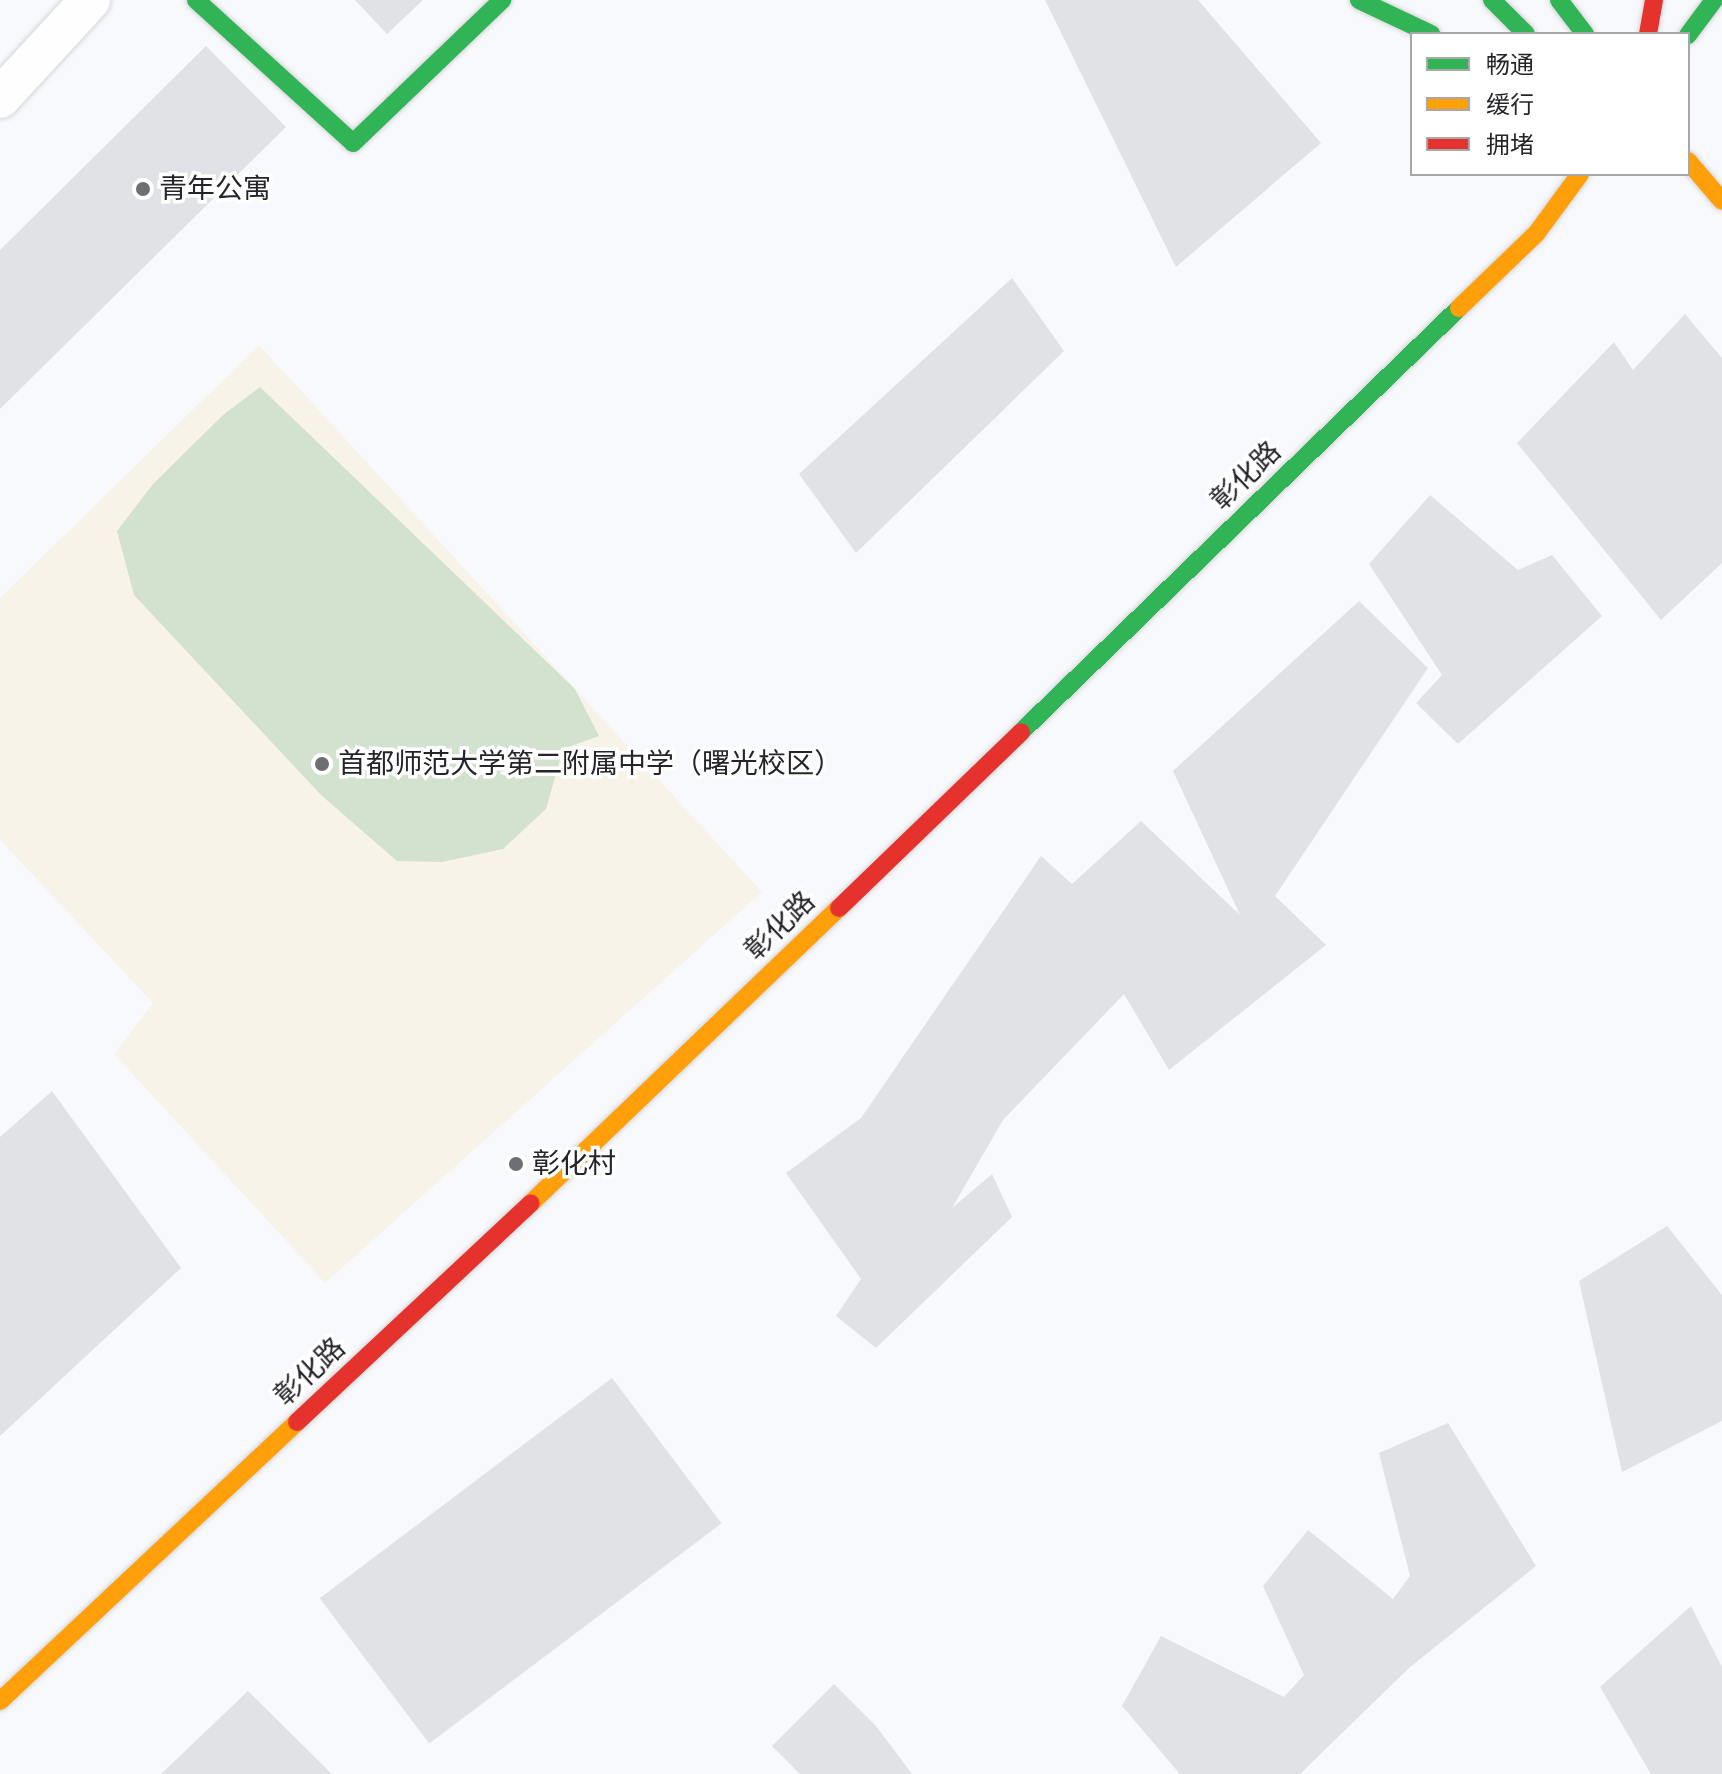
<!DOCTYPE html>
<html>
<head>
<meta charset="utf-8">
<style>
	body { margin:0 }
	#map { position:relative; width:1722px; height:1774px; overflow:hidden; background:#f8f9fc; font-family:"Source Sans 3","Noto Sans SC",sans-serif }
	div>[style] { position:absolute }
	.education>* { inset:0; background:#f7f3e8 }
	.green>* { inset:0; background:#d3e2ce }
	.building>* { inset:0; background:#e1e2e6; transform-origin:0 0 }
	.roads { filter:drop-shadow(0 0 2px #d5d6d9) drop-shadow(0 0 2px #d5d6d9) }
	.street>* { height:40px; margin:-20px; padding:0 20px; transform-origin:20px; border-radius:20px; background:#fefeff }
	.fast>* { height:18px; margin:-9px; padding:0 9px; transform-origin:9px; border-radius:9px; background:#30b455 }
	.slow>* { height:18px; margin:-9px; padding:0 9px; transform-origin:9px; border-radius:9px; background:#ff9f0a }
	.jam>* { height:18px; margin:-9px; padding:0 9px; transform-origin:9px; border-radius:9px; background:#e5322d }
	.dots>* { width:22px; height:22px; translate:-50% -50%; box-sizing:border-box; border:4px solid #fff; border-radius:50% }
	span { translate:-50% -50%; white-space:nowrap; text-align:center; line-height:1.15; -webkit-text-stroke:7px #fff; paint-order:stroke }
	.poi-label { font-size:28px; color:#242529 }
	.left { translate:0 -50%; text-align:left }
	.street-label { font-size:28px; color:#242529 }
	.legend { position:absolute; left:1410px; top:32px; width:280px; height:144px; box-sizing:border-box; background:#fff; border:2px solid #a7a8a9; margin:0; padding:10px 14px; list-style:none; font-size:24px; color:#242529 }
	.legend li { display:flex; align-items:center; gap:16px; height:40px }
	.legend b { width:40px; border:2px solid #a7a8a9 }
</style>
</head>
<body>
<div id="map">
	<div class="education">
		<div style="clip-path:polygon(259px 345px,762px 892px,325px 1283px,114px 1054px,153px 1003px,0 840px,0 598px)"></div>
	</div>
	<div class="green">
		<div style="clip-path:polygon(260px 387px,575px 689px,599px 736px,563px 749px,546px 809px,503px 849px,442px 862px,397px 861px,321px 795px,134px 595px,117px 531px,153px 484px,223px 415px)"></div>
	</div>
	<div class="building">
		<div style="clip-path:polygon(355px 0,423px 0,387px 34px)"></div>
		<div style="clip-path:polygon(1045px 0,1198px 0,1321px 143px,1176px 267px)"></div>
		<div style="clip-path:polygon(206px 46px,286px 127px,0 409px,0 250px)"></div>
		<div style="clip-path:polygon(1012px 278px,1064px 351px,856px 553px,799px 474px)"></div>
		<div style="clip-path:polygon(1685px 314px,1722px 358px,1722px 563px,1661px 620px,1517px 443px,1614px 342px,1633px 370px)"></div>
		<div style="clip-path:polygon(1430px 495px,1518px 570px,1552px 555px,1602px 616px,1458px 744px,1416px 703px,1442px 675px,1369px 564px)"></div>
		<div style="clip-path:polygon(1359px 601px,1428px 668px,1275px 896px,1326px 945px,1169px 1070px,1124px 994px,1003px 1120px,952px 1208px,992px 1174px,1012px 1217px,876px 1348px,836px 1316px,861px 1279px,786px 1173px,861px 1118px,1041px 856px,1072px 884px,1141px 821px,1240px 915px,1173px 771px)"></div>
		<div style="clip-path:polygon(52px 1091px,181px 1268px,0 1436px,0 1137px)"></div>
		<div style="clip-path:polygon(1667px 1226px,1722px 1295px,1722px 1421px,1622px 1472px,1579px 1281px)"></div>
		<div style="left:612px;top:1378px;width:182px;height:366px;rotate:53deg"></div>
		<div style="clip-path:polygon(1448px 1423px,1536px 1566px,1409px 1668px,1300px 1774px,1180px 1774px,1122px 1706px,1161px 1636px,1284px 1697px,1304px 1675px,1263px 1586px,1308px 1530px,1393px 1599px,1410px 1576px,1379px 1453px)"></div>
		<div style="clip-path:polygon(1691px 1606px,1722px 1667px,1722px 1774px,1651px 1774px,1600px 1687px)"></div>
		<div style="clip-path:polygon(834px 1684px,876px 1726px,912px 1774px,800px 1774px,772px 1746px)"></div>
		<div style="clip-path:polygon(248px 1691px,332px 1774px,161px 1774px)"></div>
	</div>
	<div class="roads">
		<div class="street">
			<div style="left:0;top:98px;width:133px;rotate:-47.4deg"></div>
		</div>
		<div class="fast">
			<div style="left:196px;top:0;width:212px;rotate:42.3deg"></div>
			<div style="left:353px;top:143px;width:207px;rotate:-43.8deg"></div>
			<div style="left:1359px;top:0;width:80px;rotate:25.3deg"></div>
			<div style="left:1492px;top:0;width:48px;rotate:45deg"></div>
			<div style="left:1559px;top:0;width:43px;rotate:52.6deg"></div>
			<div style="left:1688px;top:35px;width:44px;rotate:-53.4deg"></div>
			<div style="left:1021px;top:732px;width:610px;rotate:-44.07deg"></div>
		</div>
		<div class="slow">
			<div style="left:1688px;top:161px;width:52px;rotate:49.6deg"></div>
			<div style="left:1459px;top:308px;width:107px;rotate:-43.9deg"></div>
			<div style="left:1536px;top:234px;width:74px;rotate:-53.7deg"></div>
			<div style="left:531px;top:1203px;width:426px;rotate:-43.8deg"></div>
			<div style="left:0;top:1701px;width:407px;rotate:-43.2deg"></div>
		</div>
		<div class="jam">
			<div style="left:1648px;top:34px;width:35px;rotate:-80deg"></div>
			<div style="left:839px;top:908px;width:253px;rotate:-44deg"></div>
			<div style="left:297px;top:1422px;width:320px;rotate:-43.1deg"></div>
		</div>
	</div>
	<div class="dots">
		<div style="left:143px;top:189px;background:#6e6f73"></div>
		<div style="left:322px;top:764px;background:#6e6f73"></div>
		<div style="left:516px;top:1164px;background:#6e6f73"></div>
	</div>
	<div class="poi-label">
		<span class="left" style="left:159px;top:189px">青年公寓</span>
		<span class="left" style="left:338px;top:764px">首都师范大学第二附属中学（曙光校区）</span>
		<span class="left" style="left:532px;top:1164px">彰化村</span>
	</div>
	<div class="street-label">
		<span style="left:1246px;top:476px;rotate:-44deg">彰化路</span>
		<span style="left:780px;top:926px;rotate:-44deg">彰化路</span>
		<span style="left:310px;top:1372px;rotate:-43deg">彰化路</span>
	</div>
	<ul class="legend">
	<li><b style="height:10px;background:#30b455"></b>畅通</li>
	<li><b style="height:10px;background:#ff9f0a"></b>缓行</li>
	<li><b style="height:10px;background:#e5322d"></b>拥堵</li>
	</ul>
</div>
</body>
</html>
